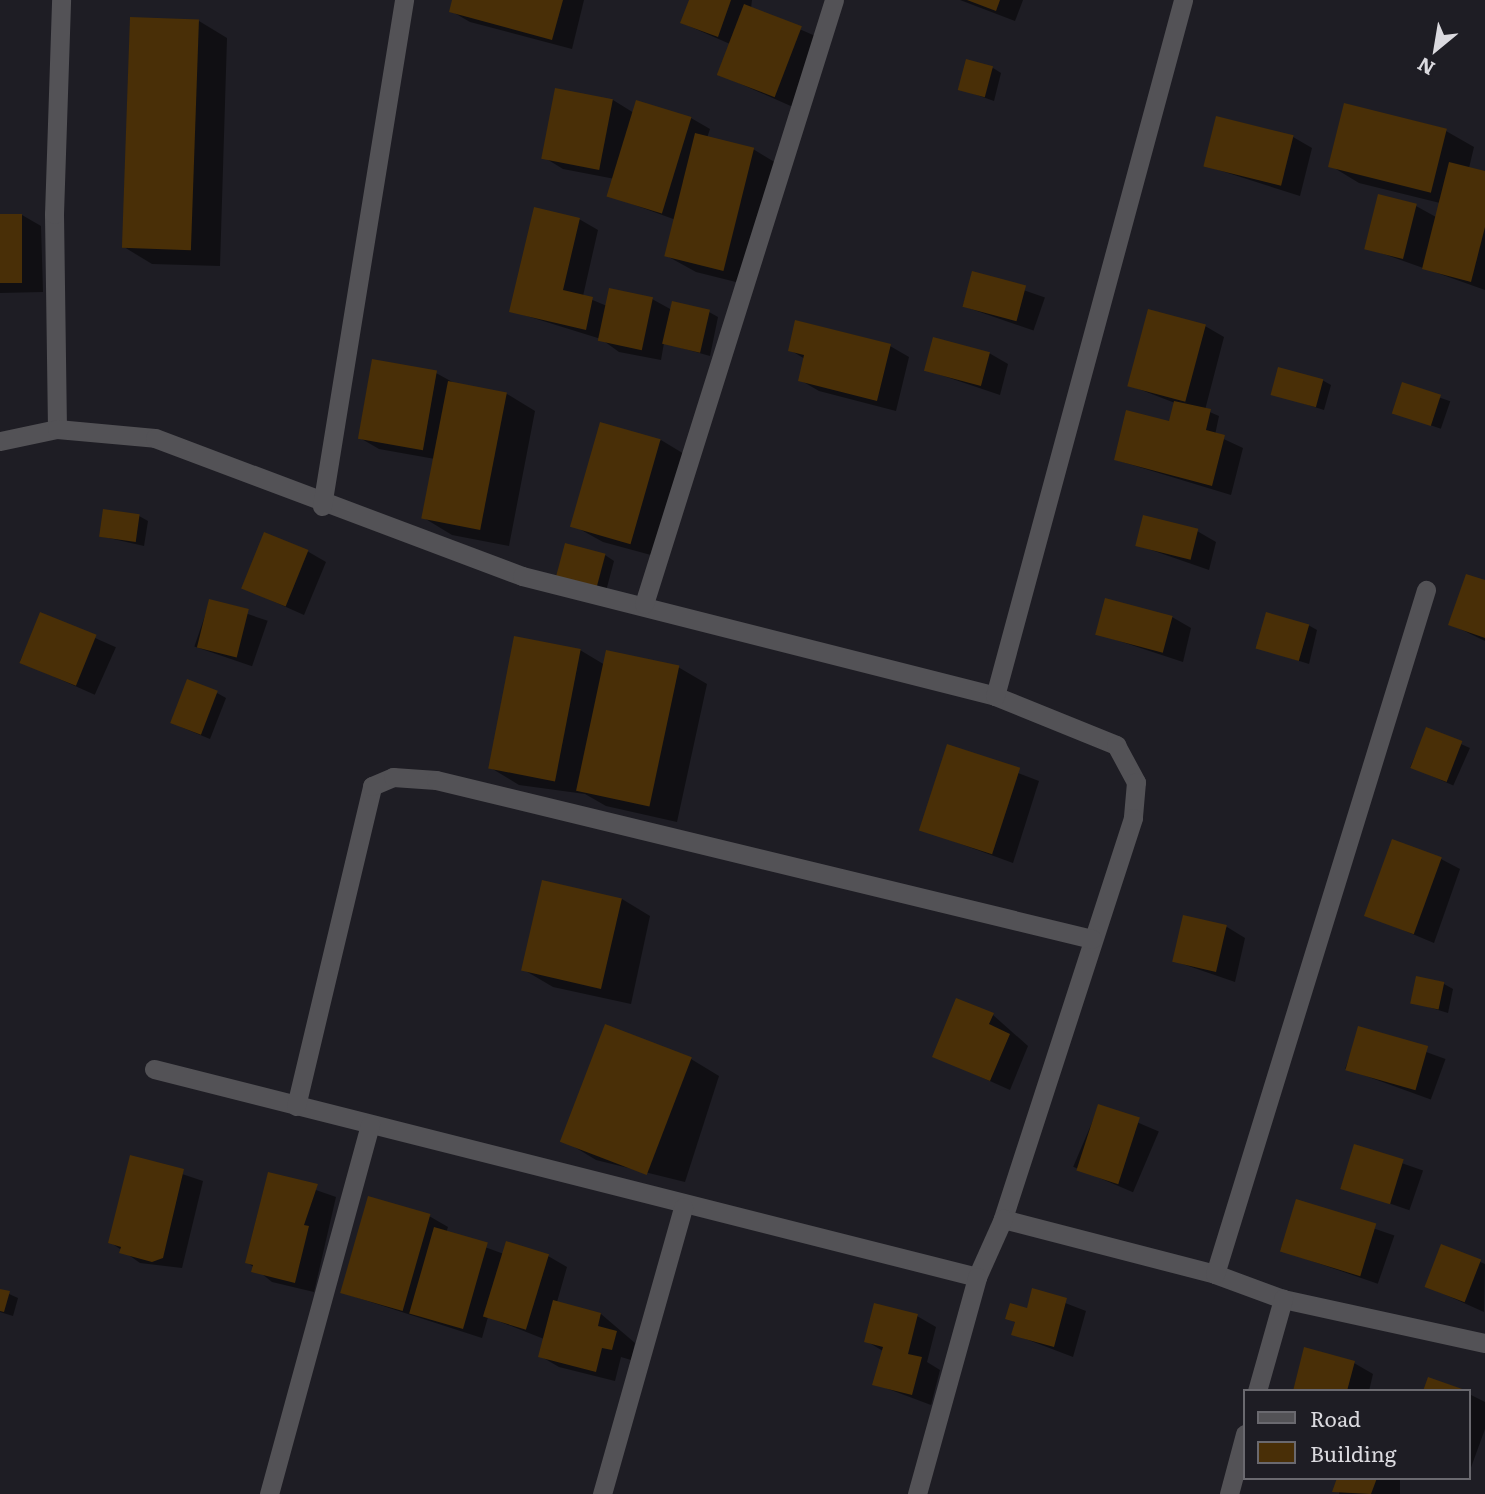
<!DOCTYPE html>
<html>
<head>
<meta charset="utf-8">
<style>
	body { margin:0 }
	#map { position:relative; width:1485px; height:1494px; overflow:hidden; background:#1e1d24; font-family:Literata,serif }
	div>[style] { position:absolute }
	.shadow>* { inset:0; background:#0007; transform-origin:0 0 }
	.building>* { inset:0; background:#492f07; transform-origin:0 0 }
	.minor>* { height:19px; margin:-9.5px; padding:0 9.5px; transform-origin:9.5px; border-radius:9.5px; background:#535256 }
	span { translate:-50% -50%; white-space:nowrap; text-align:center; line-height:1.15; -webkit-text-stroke:6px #1e1d24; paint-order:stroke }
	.legend { position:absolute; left:1243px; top:1389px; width:228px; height:91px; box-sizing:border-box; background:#1e1d24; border:2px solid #6a696f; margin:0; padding:9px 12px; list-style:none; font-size:21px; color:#dbdadf }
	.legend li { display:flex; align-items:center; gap:14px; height:35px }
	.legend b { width:35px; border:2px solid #6a696f }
	.north { position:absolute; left:1401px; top:14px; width:70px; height:70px; -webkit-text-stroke:5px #1e1d24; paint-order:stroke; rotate:210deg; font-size:19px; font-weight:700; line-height:28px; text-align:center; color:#dbdadf }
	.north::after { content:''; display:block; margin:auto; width:24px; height:32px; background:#dbdadf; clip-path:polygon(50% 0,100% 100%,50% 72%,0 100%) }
</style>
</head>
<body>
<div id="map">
	<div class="shadow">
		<div style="clip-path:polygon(454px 0,584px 0,572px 49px,470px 22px,451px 11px)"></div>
		<div style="clip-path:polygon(691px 0,752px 0,751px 8px,820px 38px,793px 107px,718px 74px,730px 44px,682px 23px)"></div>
		<div style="clip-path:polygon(960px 0,1023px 0,1015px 21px)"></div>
		<div style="clip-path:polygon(199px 21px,227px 38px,220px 266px,152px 264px,124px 247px)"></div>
		<div style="clip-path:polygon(993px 68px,1001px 73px,994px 101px,960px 89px)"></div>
		<div style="clip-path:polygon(557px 90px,613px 100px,634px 113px,637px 103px,691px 118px,710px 129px,707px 138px,753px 149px,781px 166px,752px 286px,696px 272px,667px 256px,676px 220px,610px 196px,615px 179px,563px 169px,545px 158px)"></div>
		<div style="clip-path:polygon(1446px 131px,1474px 147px,1469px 168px,1485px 172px,1485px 290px,1367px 248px,1416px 206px,1436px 217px,1440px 203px,1359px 183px,1331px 166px)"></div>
		<div style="clip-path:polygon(1293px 137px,1312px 148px,1300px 196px,1206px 166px)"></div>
		<div style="clip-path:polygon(22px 215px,41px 226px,43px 292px,0 293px,0 216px)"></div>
		<div style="clip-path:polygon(579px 219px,598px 230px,583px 296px,607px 306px,652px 299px,672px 310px,709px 312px,718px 317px,710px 356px,664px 343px,661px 360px,619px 352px,601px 339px,511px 311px)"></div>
		<div style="left:974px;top:273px;width:75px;height:35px;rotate:19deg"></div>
		<div style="clip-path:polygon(1205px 326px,1224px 337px,1205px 410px,1219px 416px,1215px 435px,1243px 448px,1231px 495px,1116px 460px,1179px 425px,1175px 403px,1131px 386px)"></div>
		<div style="clip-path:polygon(890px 346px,909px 357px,896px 411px,819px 391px,800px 380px,805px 359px,790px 350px)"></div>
		<div style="clip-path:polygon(989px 353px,1008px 364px,1000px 395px,926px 370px)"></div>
		<div style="clip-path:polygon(436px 373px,456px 384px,507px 394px,535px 411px,509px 546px,452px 535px,424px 518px,435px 459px,379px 449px,360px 438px)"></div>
		<div style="clip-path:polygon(1322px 380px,1331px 385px,1324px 410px,1273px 394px)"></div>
		<div style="left:1403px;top:385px;width:50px;height:29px;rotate:19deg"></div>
		<div style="clip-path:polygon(661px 440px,689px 457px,662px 558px,603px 542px,574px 526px)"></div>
		<div style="clip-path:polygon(139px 516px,148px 521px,144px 546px,100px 536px)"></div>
		<div style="clip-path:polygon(1197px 531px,1216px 542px,1209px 570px,1137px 545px)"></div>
		<div style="clip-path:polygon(307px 551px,326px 562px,304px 615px,243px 588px)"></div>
		<div style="clip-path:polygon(605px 555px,614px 561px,606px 591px,567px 581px)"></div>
		<div style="clip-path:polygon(1485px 582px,1485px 641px,1450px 624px)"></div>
		<div style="left:210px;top:601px;width:61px;height:48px;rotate:19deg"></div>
		<div style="left:41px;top:614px;width:82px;height:52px;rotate:24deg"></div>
		<div style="clip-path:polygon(1172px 617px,1191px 628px,1183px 662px,1098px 634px)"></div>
		<div style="clip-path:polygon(1308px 625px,1317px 630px,1309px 664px,1258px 648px)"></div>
		<div style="clip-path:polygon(580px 650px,605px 665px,678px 667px,707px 684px,677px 822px,606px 806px,585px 794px,519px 785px,491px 768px)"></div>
		<div style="clip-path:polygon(217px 693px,226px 698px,210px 739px,181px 727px)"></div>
		<div style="left:1427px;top:729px;width:47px;height:41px;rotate:24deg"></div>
		<div style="clip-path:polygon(948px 746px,1039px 781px,1013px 863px,928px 832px)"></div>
		<div style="clip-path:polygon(1441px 859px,1460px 869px,1434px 943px,1367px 915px)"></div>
		<div style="clip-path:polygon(622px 899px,650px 916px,631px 1004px,553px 987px,524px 970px)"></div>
		<div style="clip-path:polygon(1227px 927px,1245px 938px,1235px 982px,1174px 961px)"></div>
		<div style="clip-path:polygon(1444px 984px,1453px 989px,1448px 1013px,1412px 1002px)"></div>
		<div style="clip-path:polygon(993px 1015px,1028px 1046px,1010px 1090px,934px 1056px)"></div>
		<div style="left:1360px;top:1028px;width:91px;height:43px;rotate:20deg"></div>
		<div style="clip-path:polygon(691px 1059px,719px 1076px,685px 1182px,596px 1160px,568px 1143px)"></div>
		<div style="left:1099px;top:1106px;width:65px;height:66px;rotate:23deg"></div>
		<div style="left:1355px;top:1147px;width:72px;height:42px;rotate:19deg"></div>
		<div style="clip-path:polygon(131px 1157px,203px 1181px,182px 1268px,140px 1263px,110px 1242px)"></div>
		<div style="clip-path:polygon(270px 1174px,336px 1197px,314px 1292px,272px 1282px,247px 1262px)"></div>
		<div style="left:1297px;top:1202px;width:103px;height:51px;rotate:19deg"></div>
		<div style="clip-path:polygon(429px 1216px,448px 1227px,446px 1233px,504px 1254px,548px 1256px,567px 1267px,557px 1302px,601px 1314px,635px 1343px,631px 1360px,621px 1357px,615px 1381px,559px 1367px,540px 1356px,544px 1339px,488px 1317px,482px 1338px,343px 1293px)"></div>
		<div style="clip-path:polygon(1442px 1246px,1485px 1264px,1484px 1312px,1426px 1286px)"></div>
		<div style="clip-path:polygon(0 1290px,18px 1298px,13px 1316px,0 1312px)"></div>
		<div style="clip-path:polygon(1034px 1291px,1086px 1311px,1073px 1357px,1013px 1334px,1016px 1323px,1007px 1318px,1028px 1310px)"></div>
		<div style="clip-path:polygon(917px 1316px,936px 1327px,927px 1362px,940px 1370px,931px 1405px,875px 1384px,883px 1351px,866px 1341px)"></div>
		<div style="clip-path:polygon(1354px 1363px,1373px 1374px,1369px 1391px,1294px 1391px)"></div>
		<div style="clip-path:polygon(1469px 1394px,1485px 1402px,1485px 1429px,1469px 1473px)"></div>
		<div style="left:1339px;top:1478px;width:61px;height:16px"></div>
	</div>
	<div class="building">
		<div style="clip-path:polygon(452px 0,563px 0,552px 40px,449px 12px)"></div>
		<div style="clip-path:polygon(689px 0,731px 0,718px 37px,680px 23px)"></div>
		<div style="clip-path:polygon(967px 0,1000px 0,996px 11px)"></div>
		<div style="left:744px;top:4px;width:62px;height:76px;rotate:21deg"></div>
		<div style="left:130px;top:17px;width:69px;height:231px;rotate:2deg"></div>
		<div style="left:966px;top:59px;width:28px;height:32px;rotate:15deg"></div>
		<div style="left:555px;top:88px;width:59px;height:72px;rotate:11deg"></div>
		<div style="left:636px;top:100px;width:58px;height:101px;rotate:17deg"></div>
		<div style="left:1344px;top:103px;width:106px;height:66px;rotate:14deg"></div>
		<div style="left:1216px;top:116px;width:80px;height:52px;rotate:14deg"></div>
		<div style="left:695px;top:133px;width:61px;height:127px;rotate:14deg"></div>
		<div style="clip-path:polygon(1449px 162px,1485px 171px,1485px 227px,1471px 282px,1422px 269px)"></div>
		<div style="left:1378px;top:194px;width:40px;height:57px;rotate:14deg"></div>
		<div style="clip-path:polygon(534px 207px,580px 218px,563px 290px,593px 297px,586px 330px,509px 312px)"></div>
		<div style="left:0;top:214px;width:22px;height:69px"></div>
		<div style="left:972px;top:271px;width:56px;height:37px;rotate:15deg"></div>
		<div style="left:609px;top:288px;width:45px;height:54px;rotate:12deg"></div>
		<div style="left:672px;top:301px;width:39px;height:44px;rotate:13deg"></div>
		<div style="left:1148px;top:309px;width:60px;height:80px;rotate:15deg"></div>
		<div style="clip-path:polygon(795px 320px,891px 344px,877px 401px,798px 381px,804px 355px,788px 351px)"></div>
		<div style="left:933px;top:337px;width:59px;height:35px;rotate:15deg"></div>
		<div style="left:372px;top:359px;width:66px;height:81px;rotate:10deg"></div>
		<div style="left:1278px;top:367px;width:47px;height:29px;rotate:15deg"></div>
		<div style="left:448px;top:381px;width:60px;height:140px;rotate:11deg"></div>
		<div style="left:1402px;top:382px;width:41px;height:33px;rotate:18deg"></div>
		<div style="clip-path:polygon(1174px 401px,1211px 409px,1206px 430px,1225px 435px,1212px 486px,1114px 460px,1126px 410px,1169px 421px)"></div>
		<div style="left:600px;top:422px;width:63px;height:109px;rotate:16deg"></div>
		<div style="left:103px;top:509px;width:37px;height:28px;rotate:8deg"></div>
		<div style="left:1143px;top:515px;width:57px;height:32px;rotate:14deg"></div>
		<div style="left:264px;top:532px;width:48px;height:61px;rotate:22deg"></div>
		<div style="left:565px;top:543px;width:42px;height:35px;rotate:15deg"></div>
		<div style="clip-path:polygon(1466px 574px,1485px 580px,1485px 638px,1448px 625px)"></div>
		<div style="left:1105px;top:598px;width:70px;height:38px;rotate:15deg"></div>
		<div style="left:209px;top:599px;width:41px;height:50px;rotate:14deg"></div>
		<div style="left:40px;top:612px;width:61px;height:55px;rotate:22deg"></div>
		<div style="left:1266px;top:612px;width:45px;height:38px;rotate:16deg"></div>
		<div style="left:514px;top:636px;width:68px;height:135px;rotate:11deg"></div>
		<div style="left:606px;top:650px;width:75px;height:144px;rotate:12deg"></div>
		<div style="left:187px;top:679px;width:33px;height:47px;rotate:21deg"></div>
		<div style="left:1426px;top:727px;width:39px;height:44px;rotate:21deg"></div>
		<div style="left:947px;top:744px;width:77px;height:91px;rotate:18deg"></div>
		<div style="left:1392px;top:839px;width:53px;height:82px;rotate:20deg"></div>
		<div style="left:542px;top:880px;width:82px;height:93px;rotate:13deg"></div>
		<div style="left:1183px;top:915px;width:45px;height:48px;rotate:13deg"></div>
		<div style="left:1416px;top:976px;width:29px;height:28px;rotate:12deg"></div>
		<div style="clip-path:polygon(956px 998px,994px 1013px,989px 1024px,1010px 1034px,990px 1081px,932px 1057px)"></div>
		<div style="left:605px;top:1024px;width:93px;height:126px;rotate:21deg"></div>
		<div style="left:1358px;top:1026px;width:73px;height:46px;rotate:16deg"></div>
		<div style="left:1098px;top:1104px;width:44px;height:70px;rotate:18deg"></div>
		<div style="left:1354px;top:1144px;width:52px;height:47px;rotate:17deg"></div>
		<div style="clip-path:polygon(130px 1155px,184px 1169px,163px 1258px,152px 1262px,119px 1253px,121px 1247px,108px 1243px)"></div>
		<div style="clip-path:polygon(268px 1172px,318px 1184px,304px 1225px,309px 1226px,295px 1283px,251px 1272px,253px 1265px,245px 1263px)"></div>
		<div style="left:368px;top:1196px;width:65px;height:101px;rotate:16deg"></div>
		<div style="left:1296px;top:1199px;width:84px;height:55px;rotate:17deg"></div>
		<div style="left:434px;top:1227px;width:56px;height:90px;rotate:16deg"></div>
		<div style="left:506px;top:1241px;width:45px;height:79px;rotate:17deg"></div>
		<div style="left:1441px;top:1244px;width:43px;height:46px;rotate:21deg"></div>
		<div style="clip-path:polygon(1032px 1288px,1067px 1298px,1054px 1347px,1011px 1335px,1015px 1322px,1005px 1319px,1010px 1303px,1027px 1308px)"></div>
		<div style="clip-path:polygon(0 1289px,10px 1291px,4px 1312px,0 1311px)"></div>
		<div style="clip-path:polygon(553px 1300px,601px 1313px,598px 1326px,617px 1331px,612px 1350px,602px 1348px,596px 1372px,538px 1357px)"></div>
		<div style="clip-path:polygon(874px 1303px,918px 1314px,908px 1354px,922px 1357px,912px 1395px,872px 1385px,883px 1347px,864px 1342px)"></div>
		<div style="clip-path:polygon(1304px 1347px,1355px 1361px,1347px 1391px,1293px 1391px)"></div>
		<div style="clip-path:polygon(1428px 1377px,1465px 1390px,1465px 1391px,1423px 1391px)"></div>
		<div style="clip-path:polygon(1337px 1478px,1377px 1478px,1371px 1494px,1332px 1492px)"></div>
	</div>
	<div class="minor">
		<div style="left:57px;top:429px;width:215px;rotate:-90.8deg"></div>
		<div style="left:54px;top:214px;width:214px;rotate:-88.1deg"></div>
		<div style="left:0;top:441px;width:58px;rotate:-11.9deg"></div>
		<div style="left:57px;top:429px;width:98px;rotate:5.2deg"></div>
		<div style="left:155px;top:438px;width:392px;rotate:20.6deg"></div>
		<div style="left:522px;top:576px;width:488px;rotate:14.2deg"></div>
		<div style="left:995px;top:696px;width:131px;rotate:22deg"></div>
		<div style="left:1116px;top:745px;width:42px;rotate:61.6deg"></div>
		<div style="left:1136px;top:782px;width:36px;rotate:95deg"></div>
		<div style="left:1133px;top:818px;width:422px;rotate:108deg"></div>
		<div style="left:1003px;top:1219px;width:219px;rotate:14.5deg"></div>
		<div style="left:1215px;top:1274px;width:72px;rotate:20.2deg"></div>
		<div style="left:1283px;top:1299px;width:207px;rotate:12.3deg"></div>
		<div style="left:322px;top:506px;width:513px;rotate:-80.79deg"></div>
		<div style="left:644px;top:604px;width:633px;rotate:-72.54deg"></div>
		<div style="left:995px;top:696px;width:721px;rotate:-74.88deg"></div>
		<div style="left:154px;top:1069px;width:849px;rotate:14.18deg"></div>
		<div style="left:977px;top:1277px;width:64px;rotate:-65.9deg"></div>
		<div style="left:296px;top:1106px;width:329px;rotate:-76.6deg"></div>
		<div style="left:372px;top:786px;width:23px;rotate:-23deg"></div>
		<div style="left:393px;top:777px;width:43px;rotate:4deg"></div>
		<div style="left:436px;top:780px;width:675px;rotate:13.62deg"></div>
		<div style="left:1215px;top:1274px;width:716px;rotate:-72.86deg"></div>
		<div style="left:1257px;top:1391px;width:96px;rotate:-74.2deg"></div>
		<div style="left:269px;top:1494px;width:383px;rotate:-74.7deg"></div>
		<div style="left:602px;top:1494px;width:298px;rotate:-74.2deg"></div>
		<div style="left:917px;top:1494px;width:225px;rotate:-74.5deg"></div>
		<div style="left:1229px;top:1494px;width:62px;rotate:-75.1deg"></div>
	</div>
	<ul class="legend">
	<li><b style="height:9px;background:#535256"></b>Road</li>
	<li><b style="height:19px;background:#492f07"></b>Building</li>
	</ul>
	<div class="north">N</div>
</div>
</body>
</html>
